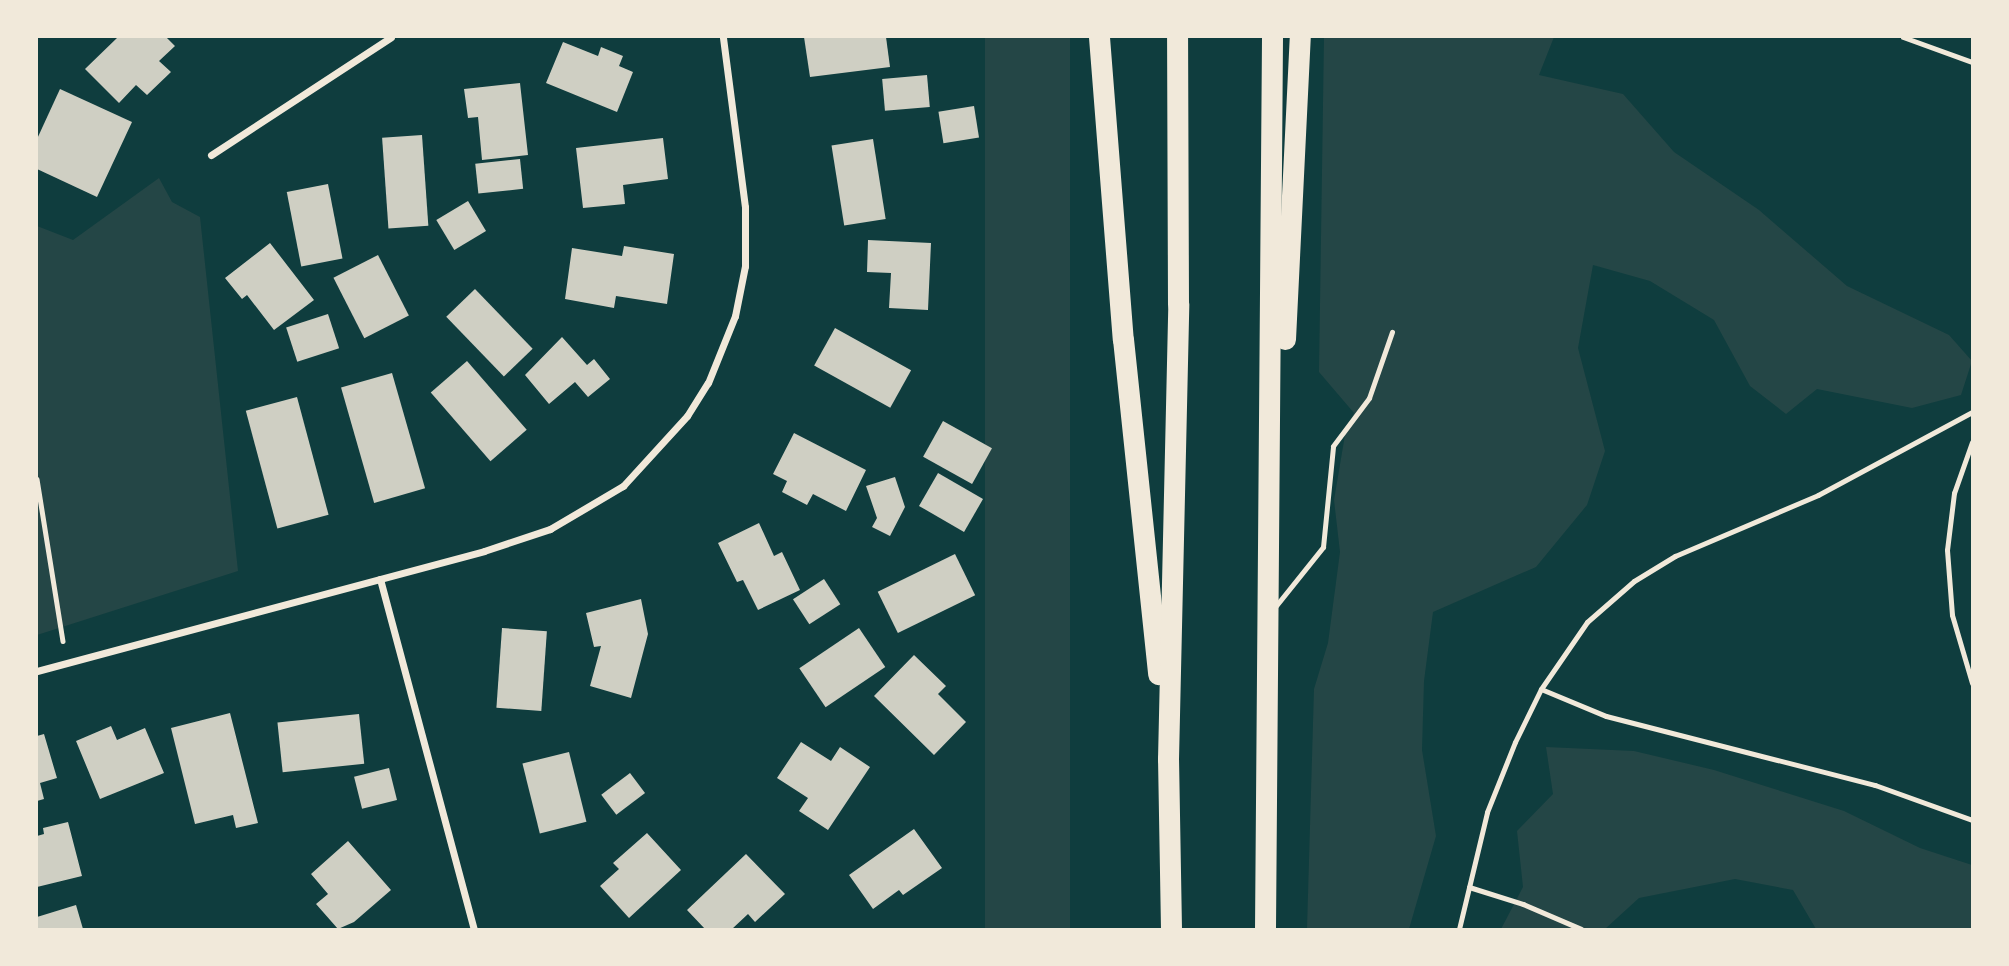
<!DOCTYPE html>
<html>
<head>
<meta charset="utf-8">
<style>
	body { margin:0 }
	#map { position:relative; width:2009px; height:966px; overflow:hidden; background:#0f3d3e; font-family:"Zilla Slab",serif }
	div>[style] { position:absolute }
	.green>* { inset:0; background:#244646; transform-origin:0 0 }
	.building>* { inset:0; background:#cfcfc3; transform-origin:0 0 }
	.path>* { height:4.5px; margin:-2.25px; padding:0 2.25px; transform-origin:2.25px; border-radius:2.25px; background:#f1e9da }
	.service>* { height:5px; margin:-2.5px; padding:0 2.5px; transform-origin:2.5px; border-radius:2.5px; background:#f1e9da }
	.minor>* { height:7px; margin:-3.5px; padding:0 3.5px; transform-origin:3.5px; border-radius:3.5px; background:#f1e9da }
	.motorway>* { height:21px; margin:-10.5px; padding:0 10.5px; transform-origin:10.5px; border-radius:10.5px; background:#f1e9da }
	span { translate:-50% -50%; white-space:nowrap; text-align:center; line-height:1.15; -webkit-text-stroke:7px #f1e9da; paint-order:stroke }
	.frame { position:absolute; inset:0; border:38px solid #f1e9da; pointer-events:none }
</style>
</head>
<body>
<div id="map">
	<div class="green">
		<div style="left:985px;top:37px;width:85px;height:893px"></div>
		<div style="clip-path:polygon(1324px 37px,1554px 37px,1539px 75px,1623px 94px,1674px 152px,1759px 210px,1847px 286px,1949px 335px,1972px 361px,1961px 395px,1912px 408px,1817px 389px,1786px 414px,1750px 386px,1714px 320px,1650px 281px,1593px 265px,1578px 348px,1605px 451px,1587px 505px,1536px 567px,1433px 612px,1424px 681px,1422px 750px,1436px 836px,1409px 929px,1307px 929px,1314px 689px,1328px 643px,1340px 552px,1334px 500px,1345px 435px,1354px 413px,1319px 372px)"></div>
		<div style="clip-path:polygon(159px 178px,172px 202px,200px 217px,238px 571px,37px 635px,37px 226px,73px 240px)"></div>
		<div style="clip-path:polygon(1546px 747px,1634px 751px,1714px 770px,1844px 811px,1920px 848px,1972px 865px,1972px 929px,1816px 929px,1793px 890px,1735px 879px,1639px 898px,1605px 929px,1501px 929px,1523px 887px,1517px 831px,1553px 794px)"></div>
	</div>
	<div class="building">
		<div style="clip-path:polygon(118px 37px,166px 37px,175px 46px,159px 61px,171px 72px,147px 95px,136px 85px,119px 103px,85px 69px)"></div>
		<div style="clip-path:polygon(804px 37px,886px 37px,890px 67px,810px 77px)"></div>
		<div style="clip-path:polygon(563px 42px,598px 56px,601px 47px,623px 56px,619px 66px,633px 72px,617px 112px,546px 83px)"></div>
		<div style="left:927px;top:75px;width:32px;height:45px;rotate:85deg"></div>
		<div style="clip-path:polygon(520px 83px,528px 155px,482px 160px,478px 117px,468px 118px,464px 89px)"></div>
		<div style="clip-path:polygon(60px 89px,132px 122px,97px 197px,37px 169px,37px 139px)"></div>
		<div style="left:974px;top:106px;width:32px;height:36px;rotate:81deg"></div>
		<div style="left:422px;top:135px;width:91px;height:40px;rotate:86deg"></div>
		<div style="clip-path:polygon(663px 138px,668px 179px,623px 185px,625px 204px,583px 208px,576px 148px)"></div>
		<div style="left:873px;top:139px;width:81px;height:42px;rotate:81deg"></div>
		<div style="left:520px;top:159px;width:30px;height:45px;rotate:84deg"></div>
		<div style="left:328px;top:184px;width:76px;height:42px;rotate:79deg"></div>
		<div style="left:468px;top:201px;width:35px;height:37px;rotate:59deg"></div>
		<div style="clip-path:polygon(868px 240px,931px 243px,928px 310px,889px 308px,891px 273px,867px 272px)"></div>
		<div style="clip-path:polygon(270px 243px,314px 300px,274px 330px,247px 295px,242px 299px,225px 278px)"></div>
		<div style="clip-path:polygon(624px 246px,674px 254px,667px 304px,616px 296px,614px 308px,565px 299px,572px 248px,622px 256px)"></div>
		<div style="left:378px;top:255px;width:68px;height:50px;rotate:63deg"></div>
		<div style="left:475px;top:289px;width:83px;height:40px;rotate:46deg"></div>
		<div style="left:328px;top:314px;width:36px;height:44px;rotate:72deg"></div>
		<div style="left:835px;top:328px;width:87px;height:43px;rotate:29deg"></div>
		<div style="clip-path:polygon(562px 337px,587px 365px,594px 359px,610px 379px,588px 397px,575px 382px,549px 404px,525px 375px)"></div>
		<div style="left:467px;top:361px;width:91px;height:48px;rotate:49deg"></div>
		<div style="left:392px;top:373px;width:120px;height:53px;rotate:74deg"></div>
		<div style="left:297px;top:397px;width:122px;height:53px;rotate:75deg"></div>
		<div style="left:943px;top:421px;width:56px;height:41px;rotate:29deg"></div>
		<div style="clip-path:polygon(794px 433px,866px 470px,846px 511px,813px 494px,807px 505px,782px 492px,787px 481px,773px 474px)"></div>
		<div style="left:938px;top:473px;width:52px;height:38px;rotate:30deg"></div>
		<div style="clip-path:polygon(895px 477px,905px 507px,890px 536px,872px 527px,877px 518px,866px 486px)"></div>
		<div style="clip-path:polygon(759px 523px,774px 556px,782px 552px,800px 590px,758px 610px,743px 580px,737px 582px,718px 543px)"></div>
		<div style="left:955px;top:554px;width:46px;height:86px;rotate:64deg"></div>
		<div style="left:824px;top:579px;width:30px;height:37px;rotate:57deg"></div>
		<div style="clip-path:polygon(641px 599px,648px 634px,631px 698px,590px 686px,601px 646px,594px 647px,586px 613px)"></div>
		<div style="left:502px;top:628px;width:45px;height:80px;rotate:4deg"></div>
		<div style="left:859px;top:628px;width:47px;height:72px;rotate:56deg"></div>
		<div style="clip-path:polygon(914px 655px,946px 686px,938px 694px,966px 722px,934px 755px,874px 696px)"></div>
		<div style="clip-path:polygon(230px 713px,258px 823px,236px 828px,233px 815px,195px 824px,171px 728px)"></div>
		<div style="left:359px;top:714px;width:50px;height:82px;rotate:84deg"></div>
		<div style="clip-path:polygon(111px 726px,117px 740px,145px 728px,164px 773px,100px 799px,76px 741px)"></div>
		<div style="clip-path:polygon(44px 734px,57px 778px,40px 783px,44px 799px,37px 801px,37px 736px)"></div>
		<div style="clip-path:polygon(801px 742px,831px 761px,840px 747px,870px 767px,828px 830px,799px 811px,808px 798px,777px 778px)"></div>
		<div style="left:569px;top:752px;width:72px;height:48px;rotate:76deg"></div>
		<div style="left:389px;top:768px;width:33px;height:36px;rotate:76deg"></div>
		<div style="left:630px;top:773px;width:25px;height:36px;rotate:53deg"></div>
		<div style="clip-path:polygon(68px 822px,82px 876px,37px 887px,37px 836px,44px 834px,43px 828px)"></div>
		<div style="clip-path:polygon(914px 829px,942px 868px,903px 895px,899px 890px,873px 909px,849px 875px)"></div>
		<div style="clip-path:polygon(647px 833px,681px 870px,629px 918px,600px 886px,619px 869px,613px 863px)"></div>
		<div style="clip-path:polygon(348px 841px,391px 890px,354px 922px,338px 929px,316px 904px,328px 894px,311px 874px)"></div>
		<div style="clip-path:polygon(746px 854px,785px 894px,755px 922px,748px 914px,732px 929px,705px 929px,687px 910px)"></div>
		<div style="clip-path:polygon(76px 905px,83px 929px,37px 929px,37px 917px)"></div>
	</div>
	<div class="path">
		<div style="left:37px;top:479px;width:164px;rotate:80.9deg"></div>
	</div>
	<div class="service">
		<div style="left:1903px;top:37px;width:73px;rotate:19.9deg"></div>
		<div style="left:1972px;top:442px;width:54px;rotate:109.4deg"></div>
		<div style="left:1954px;top:493px;width:57px;rotate:97deg"></div>
		<div style="left:1947px;top:550px;width:65px;rotate:85.6deg"></div>
		<div style="left:1952px;top:615px;width:71px;rotate:73.6deg"></div>
		<div style="left:1275px;top:607px;width:77px;rotate:-51.3deg"></div>
		<div style="left:1323px;top:547px;width:101px;rotate:-84.3deg"></div>
		<div style="left:1333px;top:446px;width:60px;rotate:-53.1deg"></div>
		<div style="left:1369px;top:398px;width:70px;rotate:-70.8deg"></div>
		<div style="left:1541px;top:689px;width:70px;rotate:22.6deg"></div>
		<div style="left:1606px;top:716px;width:278px;rotate:14.4deg"></div>
		<div style="left:1875px;top:785px;width:103px;rotate:19.8deg"></div>
		<div style="left:1469px;top:887px;width:57px;rotate:17.5deg"></div>
		<div style="left:1523px;top:904px;width:63px;rotate:23.3deg"></div>
		<div style="left:1459px;top:929px;width:120px;rotate:-76.5deg"></div>
		<div style="left:1487px;top:812px;width:75px;rotate:-68.2deg"></div>
		<div style="left:1515px;top:742px;width:59px;rotate:-63.9deg"></div>
		<div style="left:1541px;top:689px;width:81px;rotate:-55.5deg"></div>
		<div style="left:1587px;top:622px;width:62px;rotate:-41.1deg"></div>
		<div style="left:1634px;top:581px;width:48px;rotate:-31.4deg"></div>
		<div style="left:1675px;top:556px;width:155px;rotate:-23.1deg"></div>
		<div style="left:1818px;top:495px;width:175px;rotate:-28.3deg"></div>
	</div>
	<div class="minor">
		<div style="left:211px;top:155px;width:215px;rotate:-33.2deg"></div>
		<div style="left:380px;top:579px;width:362px;rotate:75deg"></div>
		<div style="left:37px;top:671px;width:463px;rotate:-15deg"></div>
		<div style="left:484px;top:551px;width:70px;rotate:-18.4deg"></div>
		<div style="left:550px;top:529px;width:85px;rotate:-30.5deg"></div>
		<div style="left:623px;top:486px;width:95px;rotate:-47.6deg"></div>
		<div style="left:687px;top:416px;width:39px;rotate:-58deg"></div>
		<div style="left:708px;top:383px;width:72px;rotate:-68.1deg"></div>
		<div style="left:735px;top:316px;width:51px;rotate:-78.7deg"></div>
		<div style="left:745px;top:266px;width:59px;rotate:-90deg"></div>
		<div style="left:745px;top:207px;width:171px;rotate:-97.4deg"></div>
	</div>
	<div class="motorway">
		<div style="left:1099px;top:37px;width:303px;rotate:85.5deg"></div>
		<div style="left:1123px;top:339px;width:337px;rotate:84deg"></div>
		<div style="left:1285px;top:339px;width:302px;rotate:-87.2deg"></div>
		<div style="left:1171px;top:929px;width:170px;rotate:-91deg"></div>
		<div style="left:1168px;top:759px;width:455px;rotate:-88.7deg"></div>
		<div style="left:1178px;top:304px;width:267px;rotate:-90.2deg"></div>
		<div style="left:1265px;top:929px;width:892px;rotate:-89.55deg"></div>
	</div>
	<div class="frame"></div>
</div>
</body>
</html>
